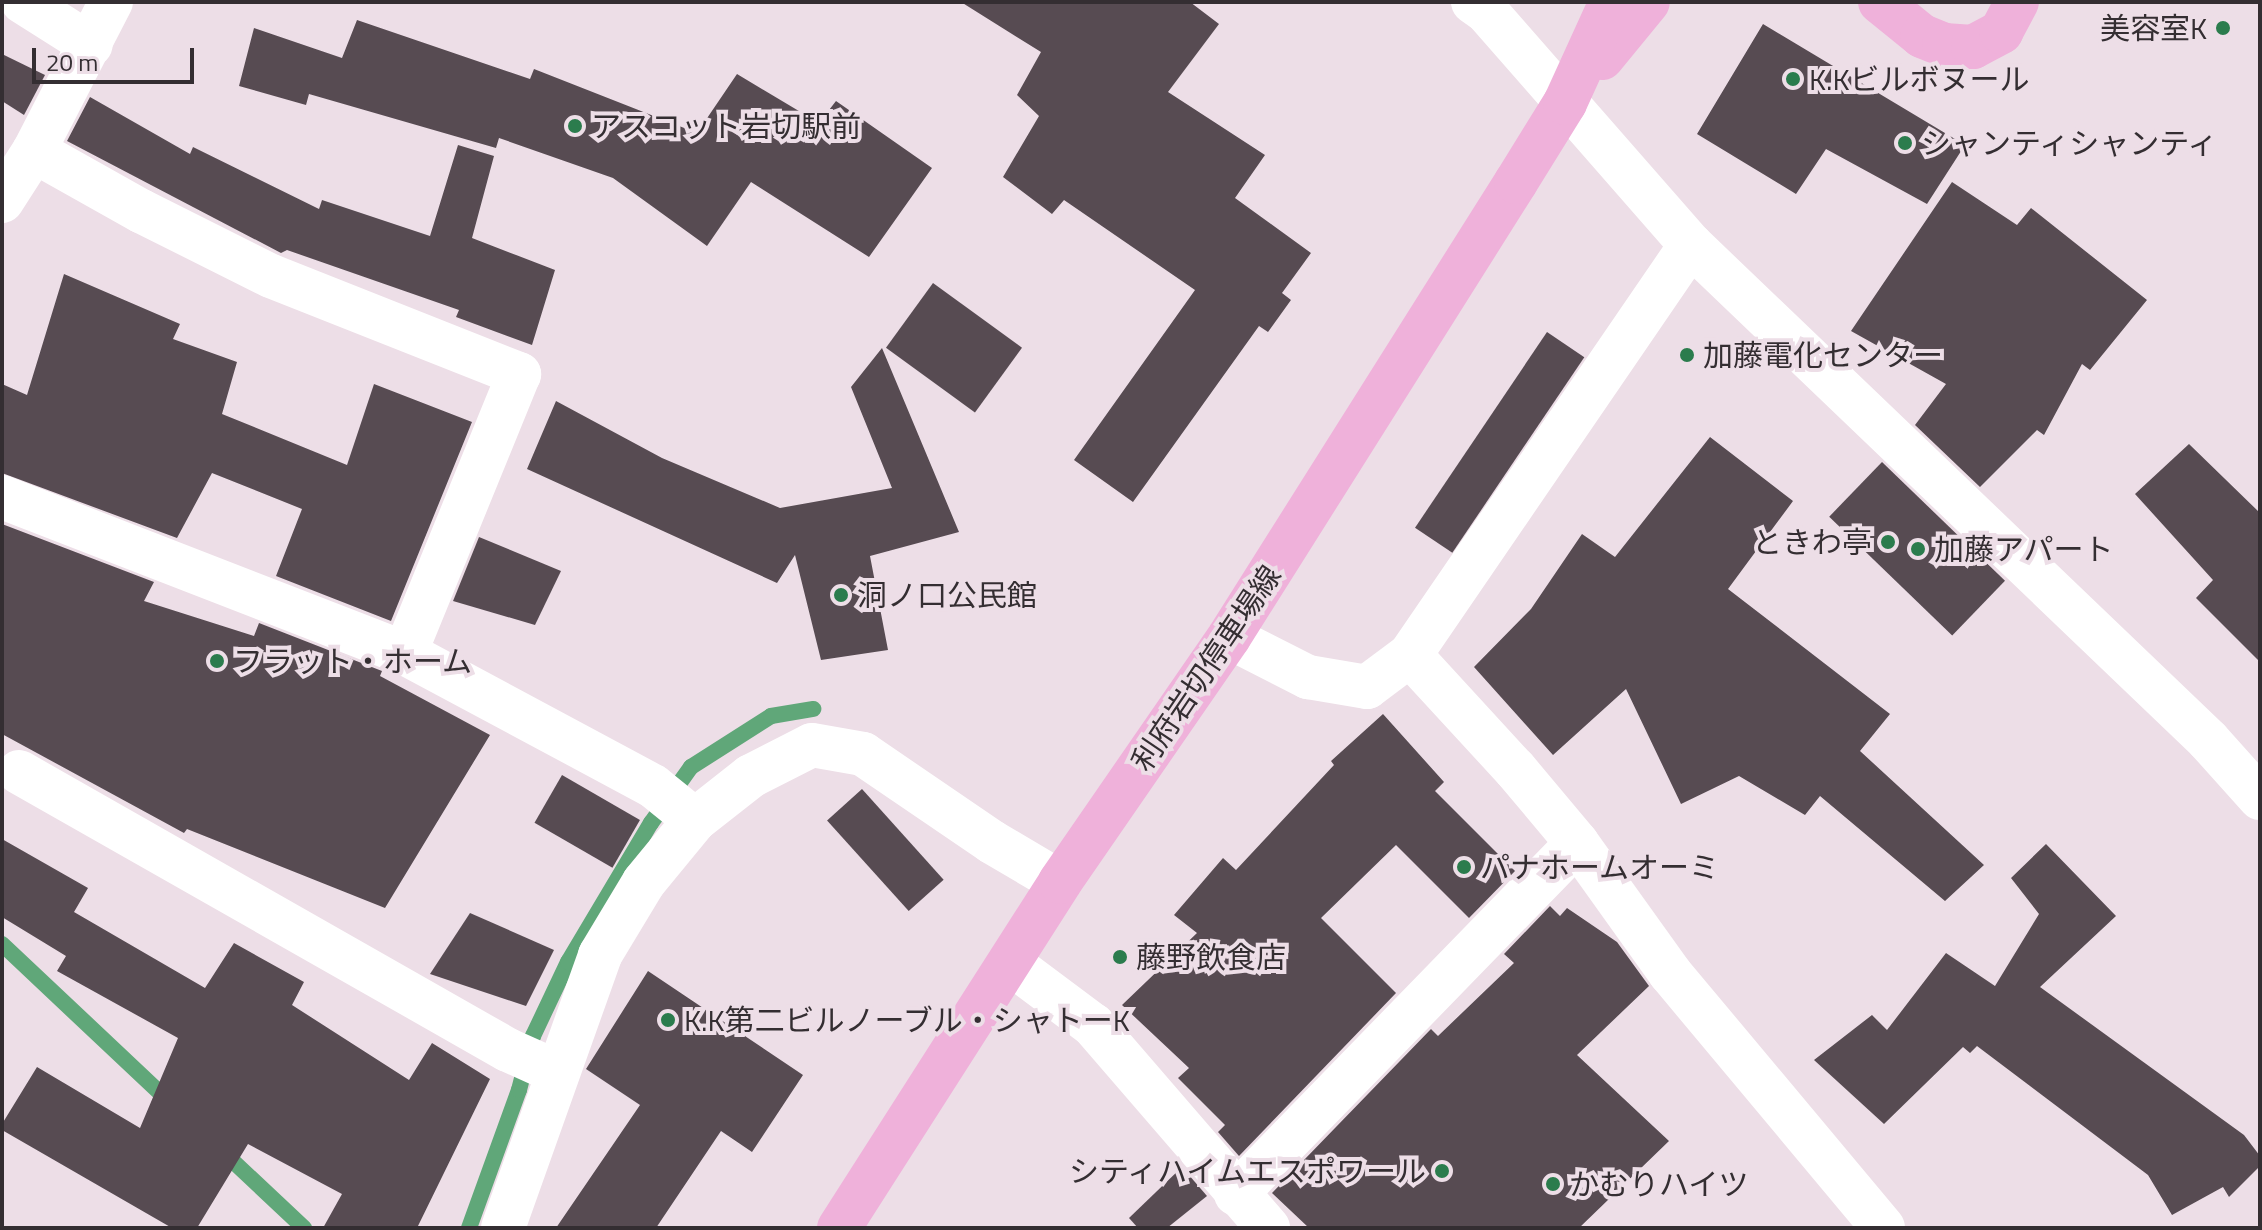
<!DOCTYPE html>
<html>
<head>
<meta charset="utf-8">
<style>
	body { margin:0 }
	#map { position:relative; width:2262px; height:1230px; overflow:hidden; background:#eddee7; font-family:"Titillium Web","Noto Sans JP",sans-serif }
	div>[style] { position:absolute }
	.stream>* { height:16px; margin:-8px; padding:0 8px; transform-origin:8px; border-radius:8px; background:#60a779 }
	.building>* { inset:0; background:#574b52; transform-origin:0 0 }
	.minor>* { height:44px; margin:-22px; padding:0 22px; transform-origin:22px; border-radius:22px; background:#fff }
	.major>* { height:44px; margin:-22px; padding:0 22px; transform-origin:22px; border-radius:22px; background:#efb1da }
	.dots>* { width:22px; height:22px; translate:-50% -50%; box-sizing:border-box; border:4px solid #eddee7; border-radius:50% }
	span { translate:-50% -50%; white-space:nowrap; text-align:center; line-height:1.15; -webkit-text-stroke:8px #eddee7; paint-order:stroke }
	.poi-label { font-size:30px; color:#342e32 }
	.right { translate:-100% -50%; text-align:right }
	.left { translate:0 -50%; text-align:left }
	.street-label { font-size:30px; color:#342e32 }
	.frame { position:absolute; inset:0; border:4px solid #342e32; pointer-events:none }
	.scale { position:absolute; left:32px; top:48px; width:162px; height:36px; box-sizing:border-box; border:4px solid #342e32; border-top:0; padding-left:10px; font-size:24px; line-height:28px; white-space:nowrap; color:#342e32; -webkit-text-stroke:6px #eddee7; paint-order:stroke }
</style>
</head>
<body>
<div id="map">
	<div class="stream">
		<div style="left:2px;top:944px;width:233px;rotate:43.3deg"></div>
		<div style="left:221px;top:1150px;width:114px;rotate:43.2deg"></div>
		<div style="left:469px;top:1228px;width:147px;rotate:-70.1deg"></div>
		<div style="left:519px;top:1090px;width:56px;rotate:-75.5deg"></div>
		<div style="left:533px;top:1036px;width:82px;rotate:-64.7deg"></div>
		<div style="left:568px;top:962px;width:162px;rotate:-59.2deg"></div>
		<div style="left:651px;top:823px;width:69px;rotate:-54.5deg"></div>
		<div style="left:691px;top:767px;width:95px;rotate:-32.5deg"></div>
		<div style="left:771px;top:716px;width:43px;rotate:-9.5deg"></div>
	</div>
	<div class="building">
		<div style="clip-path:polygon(961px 2px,1190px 2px,1219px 24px,1168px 92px,1265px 155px,1235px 198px,1311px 253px,1282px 293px,1291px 300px,1268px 332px,1259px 326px,1133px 502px,1074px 460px,1195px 290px,1064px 200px,1052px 214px,1003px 177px,1039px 116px,1017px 95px,1041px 52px)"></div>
		<div style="clip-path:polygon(357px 20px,530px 79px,534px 69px,697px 133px,737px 74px,819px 123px,836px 101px,932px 168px,869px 257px,751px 182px,707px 246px,613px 178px,499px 138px,496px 148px,309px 94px,306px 105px,239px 86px,254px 28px,342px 58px)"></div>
		<div style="clip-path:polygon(1763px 24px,1965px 145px,1927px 204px,1826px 149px,1796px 194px,1697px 134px)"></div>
		<div style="clip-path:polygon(2px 54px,45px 75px,24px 115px,2px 101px)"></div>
		<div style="clip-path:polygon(90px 97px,190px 154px,193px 147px,319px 209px,322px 200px,430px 236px,458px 145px,494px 156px,472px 238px,555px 270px,532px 345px,456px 317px,459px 310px,287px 250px,281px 253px,67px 141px)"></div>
		<div style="clip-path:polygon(1952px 182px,2017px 225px,2031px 208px,2147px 300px,2090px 370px,2082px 364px,2044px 435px,2037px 430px,1980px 487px,1915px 425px,1946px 384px,1851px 331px)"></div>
		<div style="clip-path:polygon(64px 274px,180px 324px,173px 339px,237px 362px,222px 414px,347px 465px,374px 384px,472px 422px,391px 621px,276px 576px,302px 509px,212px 473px,177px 538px,2px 473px,2px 384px,27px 395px)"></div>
		<div style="left:933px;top:283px;width:110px;height:80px;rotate:36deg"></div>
		<div style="left:1547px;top:332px;width:45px;height:236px;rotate:34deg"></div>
		<div style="clip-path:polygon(882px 348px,959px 532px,870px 556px,888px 650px,821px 660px,795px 555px,777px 583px,527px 469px,556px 401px,662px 458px,780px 508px,892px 488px,851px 387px)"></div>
		<div style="clip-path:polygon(1710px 437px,1793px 501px,1728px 589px,1890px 714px,1860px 751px,1984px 865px,1945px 901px,1820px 796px,1805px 815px,1739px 776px,1681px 804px,1626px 689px,1553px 755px,1474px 667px,1531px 609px,1582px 534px,1615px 557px)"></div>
		<div style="clip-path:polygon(2189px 444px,2260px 513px,2260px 662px,2196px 598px,2213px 580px,2135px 494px)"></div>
		<div style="left:1882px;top:462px;width:171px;height:76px;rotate:44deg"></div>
		<div style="clip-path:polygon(2px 524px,154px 582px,144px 601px,254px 636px,259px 623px,382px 671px,380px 676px,490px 735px,385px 908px,187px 829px,184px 833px,2px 734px)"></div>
		<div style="clip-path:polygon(479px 537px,561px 571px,535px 625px,453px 601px)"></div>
		<div style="clip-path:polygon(1383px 714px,1444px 782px,1435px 791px,1515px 871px,1469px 918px,1396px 845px,1321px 918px,1396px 993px,1239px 1156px,1218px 1132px,1225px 1125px,1178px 1078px,1189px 1068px,1122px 1005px,1197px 933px,1174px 915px,1223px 858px,1236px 870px,1334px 765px,1331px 761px)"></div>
		<div style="left:562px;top:775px;width:90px;height:55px;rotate:30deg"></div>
		<div style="left:862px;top:789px;width:122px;height:47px;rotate:48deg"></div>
		<div style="clip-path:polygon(2px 839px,88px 888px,74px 912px,205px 988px,234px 943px,304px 982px,292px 1005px,409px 1080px,432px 1043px,490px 1079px,417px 1228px,323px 1228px,342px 1194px,248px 1144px,197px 1228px,172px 1228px,2px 1130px,2px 1124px,37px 1067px,140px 1128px,178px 1038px,57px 971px,66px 956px,2px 917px)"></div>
		<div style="clip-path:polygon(2046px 844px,2116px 916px,2040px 987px,2244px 1135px,2260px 1156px,2260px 1166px,2229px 1197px,2223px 1187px,2172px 1215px,2148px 1175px,1977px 1046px,1970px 1053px,1963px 1047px,1884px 1124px,1814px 1060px,1872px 1015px,1887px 1030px,1946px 953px,1995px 986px,2039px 914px,2011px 878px)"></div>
		<div style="clip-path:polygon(1550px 906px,1560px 916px,1567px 908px,1617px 942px,1649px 986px,1577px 1055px,1669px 1141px,1579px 1228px,1309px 1228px,1272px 1193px,1431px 1029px,1438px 1036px,1514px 963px,1504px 954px)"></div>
		<div style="clip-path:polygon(470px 913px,554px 950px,526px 1006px,430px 974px)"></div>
		<div style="clip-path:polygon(648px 971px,803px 1075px,752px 1152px,721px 1131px,656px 1228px,556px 1228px,640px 1105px,586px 1069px)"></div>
		<div style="clip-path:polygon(1182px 1167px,1207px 1196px,1167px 1228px,1138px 1228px,1129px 1218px)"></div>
	</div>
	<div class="minor">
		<div style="left:23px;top:2px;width:80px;rotate:32.3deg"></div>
		<div style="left:1473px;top:2px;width:16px;rotate:35deg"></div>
		<div style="left:1486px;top:11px;width:311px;rotate:48.8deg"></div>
		<div style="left:1691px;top:245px;width:716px;rotate:43.75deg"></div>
		<div style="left:2208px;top:740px;width:78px;rotate:48.1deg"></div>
		<div style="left:34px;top:151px;width:123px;rotate:29.3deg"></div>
		<div style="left:141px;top:211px;width:145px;rotate:26.6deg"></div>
		<div style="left:271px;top:276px;width:267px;rotate:21.6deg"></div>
		<div style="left:519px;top:374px;width:301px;rotate:112.2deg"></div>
		<div style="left:2px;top:201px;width:59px;rotate:-57.4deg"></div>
		<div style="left:34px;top:151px;width:168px;rotate:-62.7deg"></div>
		<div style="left:2px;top:497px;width:432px;rotate:21.2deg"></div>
		<div style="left:405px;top:653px;width:281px;rotate:28.2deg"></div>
		<div style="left:653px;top:786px;width:54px;rotate:39deg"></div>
		<div style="left:1229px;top:637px;width:89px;rotate:26.9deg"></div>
		<div style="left:1308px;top:677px;width:60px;rotate:9.6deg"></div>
		<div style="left:1367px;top:687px;width:54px;rotate:-36.7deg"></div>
		<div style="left:1410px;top:655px;width:497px;rotate:-55.6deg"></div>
		<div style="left:1410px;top:655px;width:155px;rotate:47.4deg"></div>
		<div style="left:1515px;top:769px;width:97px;rotate:50deg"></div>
		<div style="left:1577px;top:843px;width:160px;rotate:54.4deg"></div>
		<div style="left:1670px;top:973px;width:332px;rotate:50.1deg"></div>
		<div style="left:19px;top:772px;width:562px;rotate:29.62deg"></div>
		<div style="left:508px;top:1050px;width:54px;rotate:24.2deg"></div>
		<div style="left:1010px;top:963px;width:104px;rotate:36.8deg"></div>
		<div style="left:1093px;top:1025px;width:268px;rotate:49.2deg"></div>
		<div style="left:1236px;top:1194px;width:489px;rotate:-45.8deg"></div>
		<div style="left:503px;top:1228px;width:290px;rotate:-70.4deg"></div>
		<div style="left:600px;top:955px;width:85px;rotate:-58.9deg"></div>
		<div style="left:644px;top:882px;width:80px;rotate:-50.6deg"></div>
		<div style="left:695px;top:820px;width:71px;rotate:-38.2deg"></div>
		<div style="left:751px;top:776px;width:68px;rotate:-26.9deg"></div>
		<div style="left:812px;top:745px;width:52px;rotate:10deg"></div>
		<div style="left:863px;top:754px;width:156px;rotate:34.3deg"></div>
		<div style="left:992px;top:842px;width:79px;rotate:30.5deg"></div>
	</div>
	<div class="major">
		<div style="left:1880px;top:2px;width:54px;rotate:39deg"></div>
		<div style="left:1922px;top:36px;width:24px;rotate:22deg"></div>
		<div style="left:1944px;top:45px;width:29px;rotate:4deg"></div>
		<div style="left:1973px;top:47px;width:32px;rotate:-28deg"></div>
		<div style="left:2001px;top:32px;width:34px;rotate:-62deg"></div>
		<div style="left:1602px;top:58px;width:72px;rotate:-50.6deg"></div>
		<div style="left:839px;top:1228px;width:411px;rotate:-57.4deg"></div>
		<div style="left:1060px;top:882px;width:298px;rotate:-55.4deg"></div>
		<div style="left:1229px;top:637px;width:538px;rotate:-57.76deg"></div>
		<div style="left:1516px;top:182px;width:93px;rotate:-58.2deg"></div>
		<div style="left:1565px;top:103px;width:111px;rotate:-65.5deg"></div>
	</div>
	<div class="dots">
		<div style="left:2223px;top:28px;background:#2b7c4d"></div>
		<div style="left:1793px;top:79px;background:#2b7c4d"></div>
		<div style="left:575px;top:126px;background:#2b7c4d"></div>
		<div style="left:1905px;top:143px;background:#2b7c4d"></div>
		<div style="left:1687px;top:355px;background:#2b7c4d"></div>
		<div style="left:1888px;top:542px;background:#2b7c4d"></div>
		<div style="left:1918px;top:549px;background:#2b7c4d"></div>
		<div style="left:841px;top:595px;background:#2b7c4d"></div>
		<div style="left:217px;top:661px;background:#2b7c4d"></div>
		<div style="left:1464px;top:867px;background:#2b7c4d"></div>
		<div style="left:1120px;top:957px;background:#2b7c4d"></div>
		<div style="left:668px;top:1020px;background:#2b7c4d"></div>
		<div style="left:1442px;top:1171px;background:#2b7c4d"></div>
		<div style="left:1553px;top:1184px;background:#2b7c4d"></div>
	</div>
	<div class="poi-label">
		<span class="right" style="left:2207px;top:28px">美容室K</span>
		<span class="left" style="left:1809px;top:79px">K.Kビルボヌール</span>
		<span class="left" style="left:591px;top:126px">アスコット岩切駅前</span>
		<span class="left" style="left:1921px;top:143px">シャンティシャンティ</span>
		<span class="left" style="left:1703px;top:355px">加藤電化センター</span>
		<span class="right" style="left:1872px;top:542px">ときわ亭</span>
		<span class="left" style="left:1934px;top:549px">加藤アパート</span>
		<span class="left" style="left:857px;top:595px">洞ノ口公民館</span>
		<span class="left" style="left:233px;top:661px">フラット・ホーム</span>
		<span class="left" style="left:1480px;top:867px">パナホームオーミ</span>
		<span class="left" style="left:1136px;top:957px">藤野飲食店</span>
		<span class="left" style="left:684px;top:1020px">K.K第二ビルノーブル・シャトーK</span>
		<span class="right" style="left:1426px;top:1171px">シティハイムエスポワール</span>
		<span class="left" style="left:1569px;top:1184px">かむりハイツ</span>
	</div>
	<div class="street-label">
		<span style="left:1206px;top:668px;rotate:-56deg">利府岩切停車場線</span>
	</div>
	<div class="frame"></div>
	<div class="scale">20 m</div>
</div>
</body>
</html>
